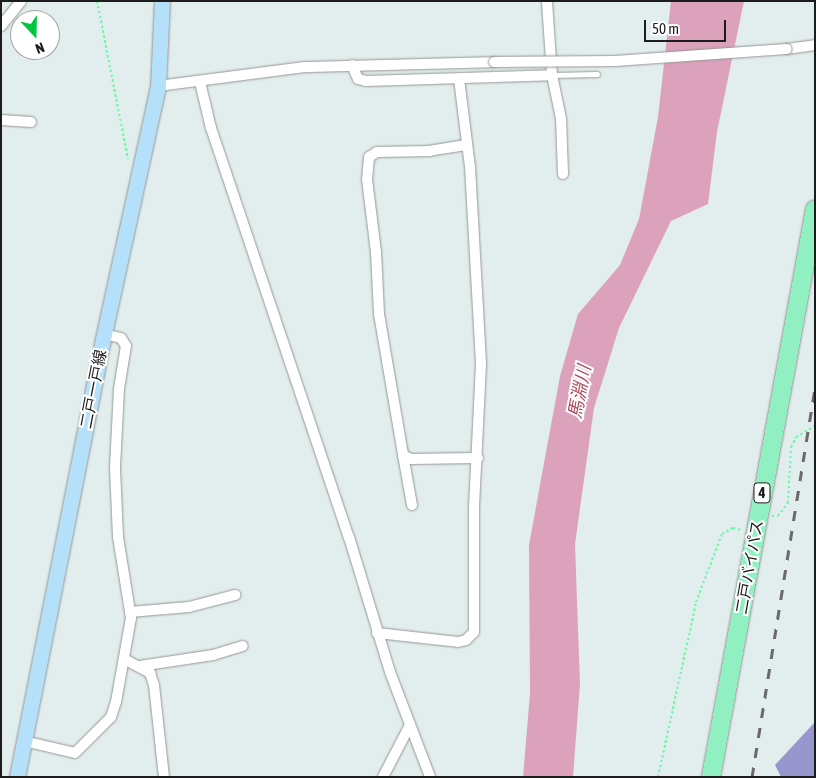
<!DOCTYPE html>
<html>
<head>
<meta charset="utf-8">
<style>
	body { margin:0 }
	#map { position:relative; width:816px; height:778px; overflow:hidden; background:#e2eeed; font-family:"Asap Condensed","Noto Sans JP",sans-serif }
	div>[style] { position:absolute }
	.forest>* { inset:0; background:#9796cd }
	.water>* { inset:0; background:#dca2bc }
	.path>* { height:2px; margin-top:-1px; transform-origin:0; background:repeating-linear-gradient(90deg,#67f9a4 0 2.5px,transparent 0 5px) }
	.roads { filter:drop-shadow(0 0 1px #969696) drop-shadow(0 0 1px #969696) }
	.service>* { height:5px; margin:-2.5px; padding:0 2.5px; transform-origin:2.5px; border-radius:2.5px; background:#fff }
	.minor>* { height:10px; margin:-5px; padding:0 5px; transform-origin:5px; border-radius:5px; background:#fff }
	.secondary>* { height:15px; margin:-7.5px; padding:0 7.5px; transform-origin:7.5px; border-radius:7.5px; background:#b4e0f9 }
	.trunk>* { height:18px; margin:-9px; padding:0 9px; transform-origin:9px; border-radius:9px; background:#91f0c2 }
	.rail>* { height:3px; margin-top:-1.5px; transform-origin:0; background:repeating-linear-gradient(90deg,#6a6a6a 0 10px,transparent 0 20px) }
	.bridges { filter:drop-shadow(0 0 1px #969696) drop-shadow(0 0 1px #969696) }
	.minor-bridge>* { height:10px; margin:-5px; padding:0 5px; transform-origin:5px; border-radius:5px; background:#fff }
	span { translate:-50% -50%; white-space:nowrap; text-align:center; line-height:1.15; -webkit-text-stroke:4px #fff; paint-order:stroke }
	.shield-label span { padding:1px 4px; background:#fff; border:1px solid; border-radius:4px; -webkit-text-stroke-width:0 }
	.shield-label { font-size:15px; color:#1c1c1c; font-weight:700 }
	.street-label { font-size:16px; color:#1c1c1c }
	.water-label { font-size:18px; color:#ab4a5c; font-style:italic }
	.frame { position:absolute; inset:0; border:2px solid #1c1c1c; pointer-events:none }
	.north { position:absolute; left:10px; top:10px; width:50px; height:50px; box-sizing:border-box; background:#fff; border:1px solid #a4a4a4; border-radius:50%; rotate:159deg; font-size:14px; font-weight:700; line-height:20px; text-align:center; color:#1c1c1c }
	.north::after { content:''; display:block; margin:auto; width:18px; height:22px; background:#01c73f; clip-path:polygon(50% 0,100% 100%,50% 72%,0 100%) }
	.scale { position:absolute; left:644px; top:20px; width:82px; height:22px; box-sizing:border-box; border:2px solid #1c1c1c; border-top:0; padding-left:6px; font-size:15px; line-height:18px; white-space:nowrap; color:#1c1c1c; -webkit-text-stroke:4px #fff; paint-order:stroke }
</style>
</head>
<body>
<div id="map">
	<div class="forest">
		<div style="clip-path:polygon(815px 722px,815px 777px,781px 777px,775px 765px)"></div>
	</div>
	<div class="water">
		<div style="clip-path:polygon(671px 1px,744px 1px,717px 132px,708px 204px,671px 221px,619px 328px,594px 408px,575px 544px,580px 684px,573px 777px,523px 777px,530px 693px,529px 545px,560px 376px,578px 314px,620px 265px,639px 219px,658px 117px)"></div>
	</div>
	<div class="path">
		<div style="left:97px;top:1px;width:161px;rotate:78.9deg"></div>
		<div style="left:772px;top:516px;width:6px"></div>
		<div style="left:778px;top:516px;width:16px;rotate:-52deg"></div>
		<div style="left:788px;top:503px;width:56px;rotate:-86.9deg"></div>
		<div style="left:791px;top:447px;width:11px;rotate:-63deg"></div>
		<div style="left:796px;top:437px;width:22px;rotate:-30deg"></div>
		<div style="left:658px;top:777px;width:179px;rotate:-77.7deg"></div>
		<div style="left:696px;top:602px;width:73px;rotate:-69.1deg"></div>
		<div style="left:722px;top:534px;width:13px;rotate:-29deg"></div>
		<div style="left:733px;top:528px;width:8px;rotate:14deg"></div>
	</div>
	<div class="roads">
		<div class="service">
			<div style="left:552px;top:75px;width:45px;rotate:-1.3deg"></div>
		</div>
		<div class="minor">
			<div style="left:1px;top:26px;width:32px;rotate:-51deg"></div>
			<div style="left:787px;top:49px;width:28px;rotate:-8deg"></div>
			<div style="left:352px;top:65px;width:15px;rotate:67deg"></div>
			<div style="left:358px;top:79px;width:8px;rotate:14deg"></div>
			<div style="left:366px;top:81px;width:186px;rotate:-1.8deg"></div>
			<div style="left:552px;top:75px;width:74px;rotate:-93.9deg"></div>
			<div style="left:552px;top:75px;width:45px;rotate:78.4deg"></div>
			<div style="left:561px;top:119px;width:55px;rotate:87.9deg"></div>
			<div style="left:200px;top:82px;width:47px;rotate:76.6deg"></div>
			<div style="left:211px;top:128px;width:432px;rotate:71.4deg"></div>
			<div style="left:349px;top:537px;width:141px;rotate:73.1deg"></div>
			<div style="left:390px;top:672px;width:112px;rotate:69.1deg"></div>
			<div style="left:158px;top:86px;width:148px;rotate:-7.4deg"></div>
			<div style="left:305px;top:67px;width:189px;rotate:-1.5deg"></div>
			<div style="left:1px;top:120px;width:30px;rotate:4deg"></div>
			<div style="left:466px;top:145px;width:36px;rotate:171deg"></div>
			<div style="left:430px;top:151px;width:53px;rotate:178.9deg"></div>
			<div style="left:377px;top:152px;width:9px;rotate:148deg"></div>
			<div style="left:369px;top:157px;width:22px;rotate:95deg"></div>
			<div style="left:367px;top:179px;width:74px;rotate:83deg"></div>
			<div style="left:376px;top:252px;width:62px;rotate:87.2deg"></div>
			<div style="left:379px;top:314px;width:143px;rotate:80.3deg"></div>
			<div style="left:403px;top:455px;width:9px;rotate:27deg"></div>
			<div style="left:411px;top:459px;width:67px;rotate:-0.9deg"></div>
			<div style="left:403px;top:455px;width:51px;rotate:79.8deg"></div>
			<div style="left:130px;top:612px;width:59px;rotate:-4.8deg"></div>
			<div style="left:189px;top:607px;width:48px;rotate:-14.6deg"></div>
			<div style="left:377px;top:633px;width:81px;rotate:6.3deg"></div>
			<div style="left:458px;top:642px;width:8px;rotate:-14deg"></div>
			<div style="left:466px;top:640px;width:11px;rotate:-45deg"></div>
			<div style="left:474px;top:632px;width:125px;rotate:-90deg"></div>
			<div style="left:474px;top:507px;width:144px;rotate:-87.2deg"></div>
			<div style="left:481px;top:363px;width:196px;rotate:-93.2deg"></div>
			<div style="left:470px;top:167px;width:89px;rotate:-97.1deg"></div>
			<div style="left:124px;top:659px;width:30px;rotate:28deg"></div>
			<div style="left:150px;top:673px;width:13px;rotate:72deg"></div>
			<div style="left:154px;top:685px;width:93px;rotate:83.8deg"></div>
			<div style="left:140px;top:666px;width:74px;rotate:-8.6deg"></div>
			<div style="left:213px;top:655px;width:31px;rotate:-17deg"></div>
			<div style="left:24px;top:741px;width:52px;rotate:13.2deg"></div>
			<div style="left:75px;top:753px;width:51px;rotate:-45deg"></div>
			<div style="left:111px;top:717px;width:16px;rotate:-72deg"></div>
			<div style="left:116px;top:702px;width:85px;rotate:-79.9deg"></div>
			<div style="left:131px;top:618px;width:82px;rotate:-99.1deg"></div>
			<div style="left:118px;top:537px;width:70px;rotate:-92.5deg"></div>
			<div style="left:115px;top:467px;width:78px;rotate:-87.1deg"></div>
			<div style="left:119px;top:389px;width:44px;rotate:-80.8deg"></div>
			<div style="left:126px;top:346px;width:9px;rotate:-122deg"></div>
			<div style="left:121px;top:338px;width:17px;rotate:-167deg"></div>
			<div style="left:383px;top:777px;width:59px;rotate:-62.6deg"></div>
		</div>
		<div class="secondary">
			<div style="left:17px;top:777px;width:451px;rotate:-78.9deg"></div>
			<div style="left:104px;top:334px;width:254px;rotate:-77.7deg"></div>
			<div style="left:158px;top:86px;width:85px;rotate:-87.3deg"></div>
		</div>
		<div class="trunk">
			<div style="left:711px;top:777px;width:577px;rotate:-79.62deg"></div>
		</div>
	</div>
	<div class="rail">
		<div style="left:752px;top:777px;width:394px;rotate:-80.8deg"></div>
	</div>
	<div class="bridges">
		<div class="minor-bridge">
			<div style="left:494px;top:62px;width:121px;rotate:-0.5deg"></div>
			<div style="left:615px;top:61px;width:172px;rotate:-4deg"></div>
		</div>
	</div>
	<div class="shield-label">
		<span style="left:762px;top:493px">4</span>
	</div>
	<div class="street-label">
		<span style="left:93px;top:389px;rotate:-79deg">二戸一戸線</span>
		<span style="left:749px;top:567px;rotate:-80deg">二戸バイパス</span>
	</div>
	<div class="water-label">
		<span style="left:580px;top:392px;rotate:-79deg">馬淵川</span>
	</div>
	<div class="frame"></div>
	<div class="north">N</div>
	<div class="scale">50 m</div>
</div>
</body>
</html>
